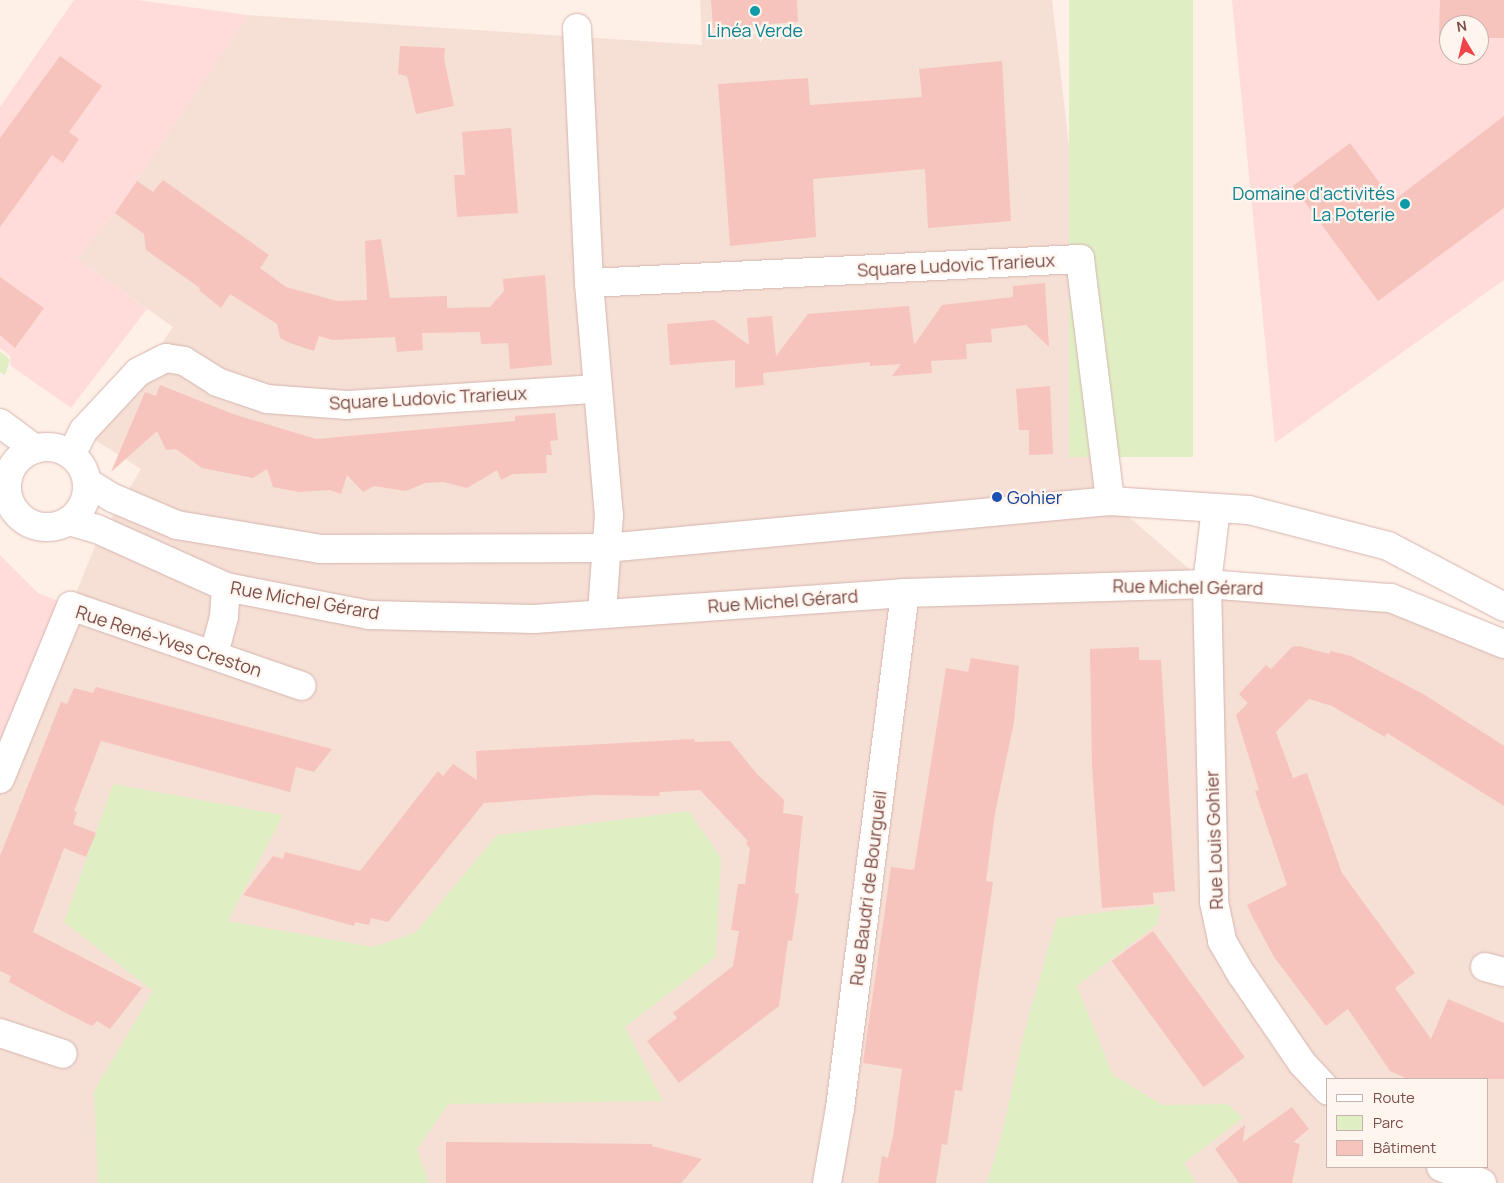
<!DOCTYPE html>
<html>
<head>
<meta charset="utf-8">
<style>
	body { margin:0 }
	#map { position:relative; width:1504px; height:1183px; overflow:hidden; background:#feefe7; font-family:Manrope,sans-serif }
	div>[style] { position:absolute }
	.residential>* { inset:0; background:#f6dfd5 }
	.commercial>* { inset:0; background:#ffdcda }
	.green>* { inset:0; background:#e0eec4; transform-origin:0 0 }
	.building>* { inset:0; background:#f6c4bc; transform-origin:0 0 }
	.roads { filter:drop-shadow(0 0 1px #d4b5ae) drop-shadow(0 0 1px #d4b5ae) }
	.minor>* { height:28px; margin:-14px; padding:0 14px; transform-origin:14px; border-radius:14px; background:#fff }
	.tertiary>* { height:28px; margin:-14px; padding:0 14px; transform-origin:14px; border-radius:14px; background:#fff }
	.tertiary>.ring { margin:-14px; padding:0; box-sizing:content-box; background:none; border:28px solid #fff; border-radius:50% }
	.dots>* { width:14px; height:14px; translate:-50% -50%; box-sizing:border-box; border:2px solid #fff5ef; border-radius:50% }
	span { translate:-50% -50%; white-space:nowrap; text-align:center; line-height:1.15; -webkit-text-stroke:4.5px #fff5ef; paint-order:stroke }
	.culture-label { font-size:18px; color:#0d838f }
	.right { translate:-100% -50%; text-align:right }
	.street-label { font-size:18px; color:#7b4d49 }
	.transit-label { font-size:18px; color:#164399 }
	.left { translate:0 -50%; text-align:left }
	.legend { position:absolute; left:1326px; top:1078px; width:162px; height:90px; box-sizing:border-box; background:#fff5ef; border:1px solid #cab2ad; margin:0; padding:6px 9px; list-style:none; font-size:15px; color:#7b4d49 }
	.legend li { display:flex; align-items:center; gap:10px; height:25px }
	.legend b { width:25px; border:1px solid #cab2ad }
	.north { position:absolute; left:1439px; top:15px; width:50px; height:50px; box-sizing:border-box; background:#fff5ef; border:1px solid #cab2ad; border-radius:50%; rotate:351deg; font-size:14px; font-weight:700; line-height:20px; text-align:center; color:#7b4d49 }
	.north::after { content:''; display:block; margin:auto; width:18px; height:22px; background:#f1434a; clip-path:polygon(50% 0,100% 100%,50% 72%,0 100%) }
</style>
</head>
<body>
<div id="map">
	<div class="residential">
		<div style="clip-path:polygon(evenodd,700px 0,1052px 0,1110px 501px,1207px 584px,1391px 598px,1504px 644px,1504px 1183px,0 1183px,0 779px,96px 544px,141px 469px,95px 440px,173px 327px,77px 259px,115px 213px,248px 15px,702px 45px,700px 0,1328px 1079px,1488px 1079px,1488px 1167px,1328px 1167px,1328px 1079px)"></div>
	</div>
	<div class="commercial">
		<div style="clip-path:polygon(74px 0,137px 0,248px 15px,115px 213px,77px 259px,147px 309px,71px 408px,11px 366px,10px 356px,0 348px,0 107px)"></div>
		<div style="clip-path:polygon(evenodd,1232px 0,1504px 0,1504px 280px,1275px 443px,1232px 0,1449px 25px,1479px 25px,1479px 55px,1449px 55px,1449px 25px)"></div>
		<div style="clip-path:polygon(0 555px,38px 593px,71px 606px,0 779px)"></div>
	</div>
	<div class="green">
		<div style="left:1069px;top:0;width:124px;height:457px"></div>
		<div style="clip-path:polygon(0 351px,10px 360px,5px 375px,0 372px)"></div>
		<div style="clip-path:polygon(113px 784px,283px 815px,228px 921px,374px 947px,416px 932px,497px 835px,689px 811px,721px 858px,716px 957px,625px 1027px,663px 1101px,448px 1104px,417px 1149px,429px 1183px,98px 1183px,94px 1091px,153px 991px,64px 922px)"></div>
		<div style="clip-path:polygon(1161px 905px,1157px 924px,1077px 986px,1113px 1075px,1163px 1105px,1228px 1104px,1243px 1118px,1184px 1163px,1196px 1183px,987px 1183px,1004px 1126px,1023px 1037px,1057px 918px)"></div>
	</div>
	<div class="building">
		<div style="clip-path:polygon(711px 0,797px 0,798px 22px,713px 28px)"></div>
		<div style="clip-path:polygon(1440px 0,1504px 0,1504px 38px,1479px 38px,1479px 25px,1449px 25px,1449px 37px,1439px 37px)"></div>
		<div style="clip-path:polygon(400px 46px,445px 48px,444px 58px,454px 106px,416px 114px,407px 76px,398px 74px)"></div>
		<div style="clip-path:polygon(60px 56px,102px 86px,69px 132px,79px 139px,63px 163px,52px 155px,0 227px,0 138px)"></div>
		<div style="clip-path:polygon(1002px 61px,1011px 221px,928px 228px,925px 169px,813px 179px,816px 237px,730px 246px,718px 84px,808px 78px,810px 105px,922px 97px,919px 69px)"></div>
		<div style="clip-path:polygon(1504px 116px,1504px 208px,1378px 301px,1293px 186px,1350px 143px,1393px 201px)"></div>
		<div style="clip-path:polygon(511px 128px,518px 213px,457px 217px,454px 175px,465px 175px,462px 132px)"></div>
		<div style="clip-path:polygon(163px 180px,269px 255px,260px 268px,286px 287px,337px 301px,367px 300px,365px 241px,381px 239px,390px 298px,447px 296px,447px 308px,490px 307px,504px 291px,503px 279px,545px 275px,552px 365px,510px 369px,508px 343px,481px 344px,480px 332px,422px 333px,423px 350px,409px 351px,397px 352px,395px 337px,333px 340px,319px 336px,314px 351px,290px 343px,280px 338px,277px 324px,230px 294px,221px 308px,199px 290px,200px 288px,146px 250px,144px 234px,115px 213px,137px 181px,153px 192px)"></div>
		<div style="clip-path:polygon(0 277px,44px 308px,15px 348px,0 335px)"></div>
		<div style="clip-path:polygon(1045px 283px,1049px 347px,1026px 325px,991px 329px,992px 342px,966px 344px,967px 359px,931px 361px,932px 373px,892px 376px,901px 364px,870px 366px,870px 362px,763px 373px,764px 385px,735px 388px,735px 360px,670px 365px,667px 324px,714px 320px,749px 345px,747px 318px,772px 316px,776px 356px,808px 314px,909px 306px,914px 345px,942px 305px,1013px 297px,1013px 286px)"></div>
		<div style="clip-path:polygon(160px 385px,233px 414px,316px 439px,515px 421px,515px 416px,555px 413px,558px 440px,550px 441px,552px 455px,546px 455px,547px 473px,513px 474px,501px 480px,497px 470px,467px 488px,443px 482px,425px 483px,406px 491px,374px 486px,363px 492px,347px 475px,341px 494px,330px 490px,299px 492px,273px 487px,267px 469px,253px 478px,202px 468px,176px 449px,166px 450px,157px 431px,111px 472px,145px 392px,156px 396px)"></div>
		<div style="clip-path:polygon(1050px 386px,1053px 454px,1029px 455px,1029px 430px,1019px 430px,1016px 389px)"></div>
		<div style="clip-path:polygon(1299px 646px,1329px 654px,1331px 651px,1351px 656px,1425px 695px,1504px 746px,1504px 806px,1387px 733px,1385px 737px,1332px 706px,1309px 699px,1276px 732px,1293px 778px,1307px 773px,1342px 873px,1415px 973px,1395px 988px,1431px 1039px,1448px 999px,1504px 1023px,1504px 1079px,1408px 1079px,1390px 1071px,1348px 1009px,1326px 1026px,1274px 957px,1253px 918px,1247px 905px,1287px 885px,1255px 791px,1259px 790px,1236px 715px,1248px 703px,1239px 694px,1266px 665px,1271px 669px,1292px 647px)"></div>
		<div style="clip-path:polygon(1139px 647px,1139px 660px,1161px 660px,1175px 891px,1153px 893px,1154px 904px,1102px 908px,1092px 767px,1090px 649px)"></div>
		<div style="clip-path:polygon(971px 658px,1019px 666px,1014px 722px,995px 813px,986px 881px,993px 882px,962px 1091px,955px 1090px,947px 1145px,942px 1144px,936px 1183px,878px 1183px,882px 1156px,888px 1158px,893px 1136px,902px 1069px,863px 1063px,891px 867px,914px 870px,946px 668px,968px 672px)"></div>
		<div style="clip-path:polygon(96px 687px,332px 749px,314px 772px,296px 767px,290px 792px,101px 741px,74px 811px,77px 812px,73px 824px,96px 833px,86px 857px,64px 848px,33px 932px,142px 988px,110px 1029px,97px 1021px,92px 1026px,60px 1010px,9px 982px,11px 976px,0 971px,0 856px,61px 702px,67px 704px,74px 688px,93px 693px)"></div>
		<div style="clip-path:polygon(694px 739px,695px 742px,730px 741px,757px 774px,784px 800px,783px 813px,803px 816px,795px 893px,799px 894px,792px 941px,788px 940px,779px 1006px,679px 1083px,647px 1041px,677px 1018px,673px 1013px,733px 966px,739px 931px,731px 930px,738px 884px,745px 884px,750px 848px,746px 844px,748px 841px,700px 790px,660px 792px,659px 796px,595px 795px,484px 803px,388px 922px,371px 918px,369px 925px,355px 922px,354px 926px,243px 895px,273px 856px,283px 859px,285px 852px,360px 871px,438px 771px,443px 776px,453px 764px,477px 780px,476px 751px)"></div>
		<div style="left:1153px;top:931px;width:156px;height:51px;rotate:54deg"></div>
		<div style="clip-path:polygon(1292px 1107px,1309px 1129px,1293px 1142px,1300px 1144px,1292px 1183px,1239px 1183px,1215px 1149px,1245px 1125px,1243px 1142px)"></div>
		<div style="clip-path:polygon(446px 1142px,652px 1144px,652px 1146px,702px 1159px,681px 1183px,446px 1183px)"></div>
	</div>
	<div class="roads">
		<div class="minor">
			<div style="left:577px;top:28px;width:255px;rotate:87.3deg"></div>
			<div style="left:589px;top:283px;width:233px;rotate:85.1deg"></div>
			<div style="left:609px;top:515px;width:98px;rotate:94.1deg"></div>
			<div style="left:589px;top:283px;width:492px;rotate:-2.8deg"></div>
			<div style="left:1080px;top:259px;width:244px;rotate:82.9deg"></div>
			<div style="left:71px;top:455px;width:28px;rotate:-63deg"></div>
			<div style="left:84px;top:430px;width:79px;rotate:-47deg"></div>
			<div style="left:138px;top:372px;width:31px;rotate:-27deg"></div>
			<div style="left:166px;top:358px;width:18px;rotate:9deg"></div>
			<div style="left:184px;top:361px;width:39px;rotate:32deg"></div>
			<div style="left:217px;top:382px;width:53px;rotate:18.8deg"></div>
			<div style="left:267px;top:399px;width:80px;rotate:4.3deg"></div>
			<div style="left:347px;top:405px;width:251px;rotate:-3.7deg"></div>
			<div style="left:1216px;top:508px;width:77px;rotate:96.8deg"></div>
			<div style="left:1207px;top:584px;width:318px;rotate:88.7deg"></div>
			<div style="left:1214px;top:902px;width:40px;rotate:78deg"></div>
			<div style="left:1222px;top:941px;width:39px;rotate:60deg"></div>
			<div style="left:1242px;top:975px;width:107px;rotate:55.7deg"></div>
			<div style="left:1302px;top:1063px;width:38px;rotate:47deg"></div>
			<div style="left:214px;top:654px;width:39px;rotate:-75deg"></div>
			<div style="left:224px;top:616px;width:29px;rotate:-86deg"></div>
			<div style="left:0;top:779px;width:187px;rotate:-67.7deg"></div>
			<div style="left:71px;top:606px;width:244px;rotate:19.1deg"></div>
			<div style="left:1485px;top:967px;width:20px;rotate:15deg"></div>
			<div style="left:0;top:1033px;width:66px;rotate:18.4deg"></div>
			<div style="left:1441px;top:1167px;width:44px;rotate:21.3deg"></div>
			<div style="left:827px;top:1183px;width:76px;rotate:-80.2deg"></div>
			<div style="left:840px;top:1108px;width:519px;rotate:-82.81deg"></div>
		</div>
		<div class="tertiary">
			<div style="left:0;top:423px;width:44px;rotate:36.6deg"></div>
			<div class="ring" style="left:7px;top:447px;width:52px;height:52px"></div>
			<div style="left:87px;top:482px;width:31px;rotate:32deg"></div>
			<div style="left:113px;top:498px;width:69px;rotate:22.9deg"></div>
			<div style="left:177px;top:525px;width:145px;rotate:9.5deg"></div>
			<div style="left:320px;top:549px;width:286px;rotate:-0.2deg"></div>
			<div style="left:606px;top:548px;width:506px;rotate:-5.33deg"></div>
			<div style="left:1110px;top:501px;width:139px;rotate:3.7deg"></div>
			<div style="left:1249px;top:510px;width:144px;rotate:14.5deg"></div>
			<div style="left:1388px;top:546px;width:131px;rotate:27.7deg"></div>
			<div style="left:69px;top:521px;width:29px;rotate:16deg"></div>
			<div style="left:97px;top:529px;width:141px;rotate:24.2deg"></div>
			<div style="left:226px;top:587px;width:146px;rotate:11.1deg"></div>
			<div style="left:369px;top:615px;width:165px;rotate:1.4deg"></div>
			<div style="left:534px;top:619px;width:372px;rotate:-4deg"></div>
			<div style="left:905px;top:593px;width:302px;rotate:-1.7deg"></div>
			<div style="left:1207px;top:584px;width:185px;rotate:4.4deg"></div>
			<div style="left:1391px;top:598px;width:122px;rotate:22.2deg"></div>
		</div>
	</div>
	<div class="dots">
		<div style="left:755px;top:11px;background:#0f9aa8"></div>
		<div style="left:1405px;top:204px;background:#0f9aa8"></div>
		<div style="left:997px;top:497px;background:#1a4fb4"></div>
	</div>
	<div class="culture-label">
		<span style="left:755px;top:30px">Linéa Verde</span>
		<span class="right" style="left:1395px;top:204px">Domaine d'activités<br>La Poterie</span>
	</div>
	<div class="street-label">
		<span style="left:956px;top:265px;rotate:-3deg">Square Ludovic Trarieux</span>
		<span style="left:428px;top:398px;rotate:-3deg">Square Ludovic Trarieux</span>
		<span style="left:1188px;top:587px;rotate:1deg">Rue Michel Gérard</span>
		<span style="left:305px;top:600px;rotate:10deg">Rue Michel Gérard</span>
		<span style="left:783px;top:601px;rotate:-4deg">Rue Michel Gérard</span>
		<span style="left:169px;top:641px;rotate:18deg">Rue René-Yves Creston</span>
		<span style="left:1214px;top:840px;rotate:-92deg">Rue Louis Gohier</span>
		<span style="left:868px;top:888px;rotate:-83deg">Rue Baudri de Bourgueil</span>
	</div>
	<div class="transit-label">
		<span class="left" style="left:1007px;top:497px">Gohier</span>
	</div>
	<ul class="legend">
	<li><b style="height:6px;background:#fff"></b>Route</li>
	<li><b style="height:14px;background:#e0eec4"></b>Parc</li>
	<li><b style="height:14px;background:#f6c4bc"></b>Bâtiment</li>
	</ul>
	<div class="north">N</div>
</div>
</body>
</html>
